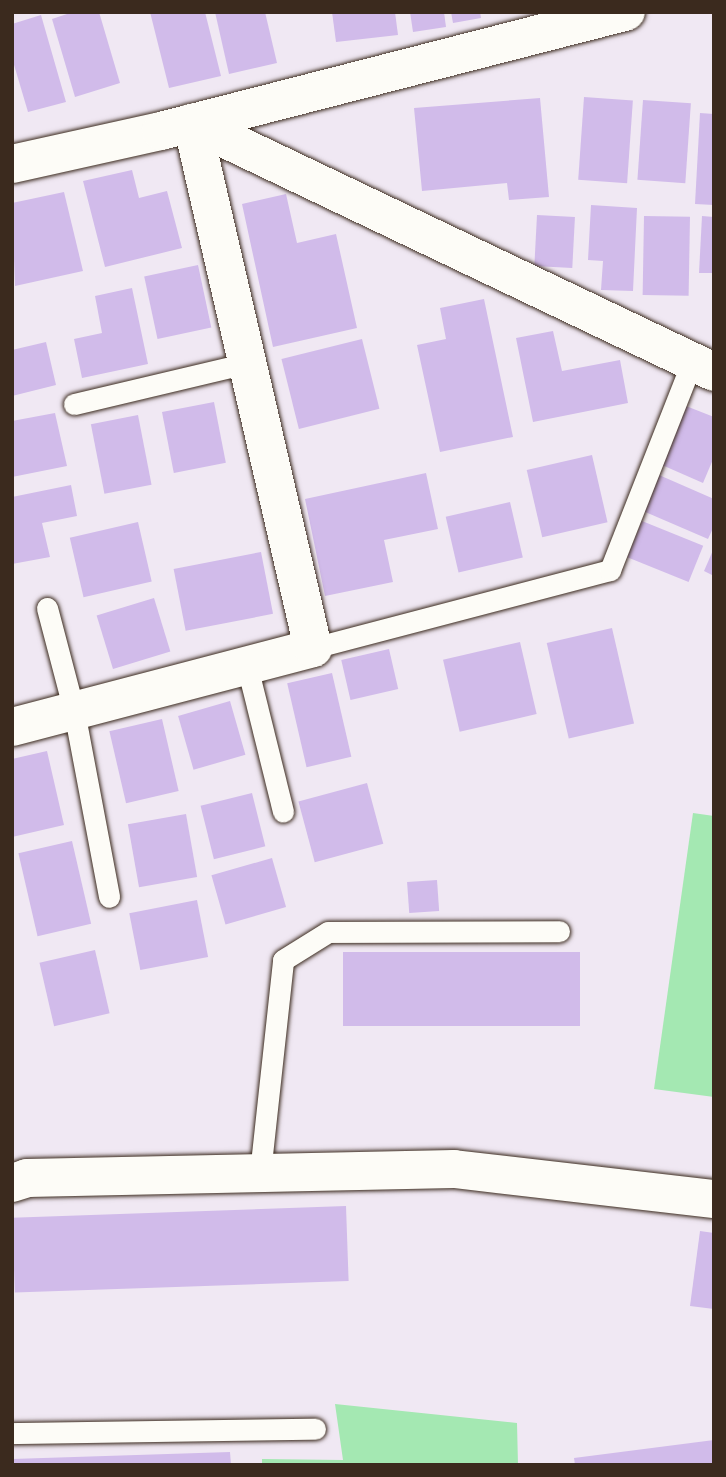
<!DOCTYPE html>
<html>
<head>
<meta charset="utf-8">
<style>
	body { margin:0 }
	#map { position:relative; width:726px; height:1477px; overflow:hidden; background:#f0e8f3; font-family:Itim,sans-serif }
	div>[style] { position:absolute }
	.green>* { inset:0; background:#a4e8b2 }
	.building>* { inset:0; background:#d1bbea; transform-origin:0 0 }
	.roads { filter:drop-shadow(0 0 2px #3b2a1e) drop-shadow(0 0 2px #3b2a1e) }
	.service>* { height:21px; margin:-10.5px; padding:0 10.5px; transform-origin:10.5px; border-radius:10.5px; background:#fdfcf7 }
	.minor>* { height:38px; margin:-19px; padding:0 19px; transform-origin:19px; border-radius:19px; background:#fdfcf7 }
	.tertiary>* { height:38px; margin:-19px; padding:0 19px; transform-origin:19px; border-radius:19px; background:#fdfcf7 }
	span { translate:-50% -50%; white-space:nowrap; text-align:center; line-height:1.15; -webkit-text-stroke:5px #fdfcf7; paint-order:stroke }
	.frame { position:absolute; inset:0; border:14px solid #3b2a1e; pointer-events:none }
</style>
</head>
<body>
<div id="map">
	<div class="green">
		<div style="clip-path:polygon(693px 813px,714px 816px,714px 1097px,654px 1089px)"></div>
		<div style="clip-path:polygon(335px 1404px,517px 1423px,518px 1465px,262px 1465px,262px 1459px,343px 1460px)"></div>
	</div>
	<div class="building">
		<div style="clip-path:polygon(73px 12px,99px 12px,120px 83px,75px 97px,52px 19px)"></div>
		<div style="clip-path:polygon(150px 12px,205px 12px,221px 76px,169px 88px)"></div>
		<div style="clip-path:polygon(215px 12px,265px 12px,277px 63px,229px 74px)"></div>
		<div style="clip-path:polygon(332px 12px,395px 12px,398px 35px,336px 42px)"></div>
		<div style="clip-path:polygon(410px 12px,444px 12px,446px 27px,413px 32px)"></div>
		<div style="clip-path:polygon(451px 12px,480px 12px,481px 18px,453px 23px)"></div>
		<div style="clip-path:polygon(41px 15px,66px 102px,28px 112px,12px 58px,12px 24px)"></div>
		<div style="left:584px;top:97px;width:49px;height:83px;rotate:4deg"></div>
		<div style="clip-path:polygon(540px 98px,549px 197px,509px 200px,507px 183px,422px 191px,414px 108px)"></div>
		<div style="left:643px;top:100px;width:48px;height:80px;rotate:4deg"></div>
		<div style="clip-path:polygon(700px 113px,714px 114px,714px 205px,695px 204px)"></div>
		<div style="clip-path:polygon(132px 170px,139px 198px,167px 191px,182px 248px,105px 267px,83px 181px)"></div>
		<div style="clip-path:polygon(64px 192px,83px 271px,15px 286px,12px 203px)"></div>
		<div style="clip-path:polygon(286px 194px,297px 243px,336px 234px,357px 328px,273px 347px,242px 204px)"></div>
		<div style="clip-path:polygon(591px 205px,637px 208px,633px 291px,601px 290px,603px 261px,588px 260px)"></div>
		<div style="left:537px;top:215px;width:38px;height:51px;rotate:3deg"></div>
		<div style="left:644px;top:216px;width:46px;height:79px;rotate:1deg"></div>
		<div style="clip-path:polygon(702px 216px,714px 217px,714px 273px,699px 273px)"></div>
		<div style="left:198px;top:265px;width:64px;height:55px;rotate:78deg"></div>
		<div style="clip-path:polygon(132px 288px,148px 364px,82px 378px,74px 339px,102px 333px,95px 296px)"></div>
		<div style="clip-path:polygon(484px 299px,513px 437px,440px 452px,417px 345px,446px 339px,440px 308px)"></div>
		<div style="clip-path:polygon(553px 331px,562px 371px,620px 360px,628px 403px,533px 422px,516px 338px)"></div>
		<div style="left:362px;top:339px;width:72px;height:83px;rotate:76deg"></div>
		<div style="clip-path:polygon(46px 342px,56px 385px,12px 396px,12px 350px)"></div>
		<div style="left:214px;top:402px;width:62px;height:53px;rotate:79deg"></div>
		<div style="clip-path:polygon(686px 406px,714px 417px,714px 457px,703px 483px,662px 465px)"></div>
		<div style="clip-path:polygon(55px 413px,67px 466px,12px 477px,12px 421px)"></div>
		<div style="left:138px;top:415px;width:71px;height:48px;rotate:79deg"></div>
		<div style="left:592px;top:455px;width:69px;height:67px;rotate:77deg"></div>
		<div style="clip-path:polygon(426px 473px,438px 529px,384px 540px,393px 582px,325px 596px,305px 499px)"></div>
		<div style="clip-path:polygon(659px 475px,714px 499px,714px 526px,708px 539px,643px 511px)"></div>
		<div style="clip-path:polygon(71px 485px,77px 516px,42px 523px,50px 557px,12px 564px,12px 497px)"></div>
		<div style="left:510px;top:502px;width:57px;height:66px;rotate:77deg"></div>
		<div style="left:642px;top:521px;width:66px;height:39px;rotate:22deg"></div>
		<div style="left:138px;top:522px;width:61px;height:70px;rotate:77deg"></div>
		<div style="clip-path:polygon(714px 548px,714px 576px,704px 571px)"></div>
		<div style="left:261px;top:552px;width:63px;height:89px;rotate:79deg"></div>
		<div style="left:154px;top:598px;width:56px;height:60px;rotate:73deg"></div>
		<div style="left:612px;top:628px;width:98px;height:67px;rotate:77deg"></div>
		<div style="left:520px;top:642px;width:74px;height:79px;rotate:77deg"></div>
		<div style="left:389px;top:649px;width:41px;height:49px;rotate:77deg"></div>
		<div style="left:332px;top:673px;width:86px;height:46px;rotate:77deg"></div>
		<div style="left:230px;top:701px;width:56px;height:54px;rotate:74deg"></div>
		<div style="left:162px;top:719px;width:74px;height:54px;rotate:77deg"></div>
		<div style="clip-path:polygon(47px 751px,64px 825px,12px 837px,12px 759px)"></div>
		<div style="left:367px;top:783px;width:63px;height:71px;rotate:75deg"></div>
		<div style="left:252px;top:793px;width:55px;height:53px;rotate:76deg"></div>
		<div style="left:186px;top:814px;width:64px;height:59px;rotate:80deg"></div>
		<div style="left:72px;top:841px;width:85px;height:55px;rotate:77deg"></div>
		<div style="left:272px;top:858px;width:51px;height:63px;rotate:74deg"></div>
		<div style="left:437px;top:880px;width:31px;height:30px;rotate:86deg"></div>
		<div style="left:197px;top:900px;width:58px;height:69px;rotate:79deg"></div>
		<div style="left:95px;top:950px;width:65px;height:57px;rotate:77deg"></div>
		<div style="left:580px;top:952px;width:74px;height:237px;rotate:90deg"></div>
		<div style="left:346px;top:1206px;width:75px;height:334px;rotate:88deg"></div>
		<div style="clip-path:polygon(700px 1231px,714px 1233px,714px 1309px,690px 1306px)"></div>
		<div style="clip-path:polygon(714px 1440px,714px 1465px,575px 1465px,574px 1458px)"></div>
		<div style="clip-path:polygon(230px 1452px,231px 1465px,12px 1465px,12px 1459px)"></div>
	</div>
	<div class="roads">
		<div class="service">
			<div style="left:74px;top:404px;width:179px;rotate:-13.3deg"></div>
			<div style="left:47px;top:608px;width:106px;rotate:75.3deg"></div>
			<div style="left:74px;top:711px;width:189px;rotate:79.3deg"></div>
			<div style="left:313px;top:648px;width:307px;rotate:-14.7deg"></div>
			<div style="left:610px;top:570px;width:224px;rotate:-68.5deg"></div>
			<div style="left:247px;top:666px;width:150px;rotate:76.1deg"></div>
			<div style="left:260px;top:1173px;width:214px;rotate:-83.8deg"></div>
			<div style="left:283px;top:960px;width:53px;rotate:-31.9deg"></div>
			<div style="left:328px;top:932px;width:231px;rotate:-0.2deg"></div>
			<div style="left:12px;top:1433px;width:303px;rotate:-0.8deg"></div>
		</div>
		<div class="minor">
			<div style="left:192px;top:123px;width:578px;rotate:25.5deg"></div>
			<div style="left:12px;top:727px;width:311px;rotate:-14.7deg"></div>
			<div style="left:313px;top:648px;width:539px;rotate:-102.98deg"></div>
			<div style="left:12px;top:1183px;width:16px;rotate:-18deg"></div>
			<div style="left:27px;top:1178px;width:427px;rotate:-1.2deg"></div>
			<div style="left:454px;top:1169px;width:262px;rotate:6.6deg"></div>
		</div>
		<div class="tertiary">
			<div style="left:12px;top:164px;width:153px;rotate:-12.5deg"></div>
			<div style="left:161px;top:131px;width:480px;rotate:-14.4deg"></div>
		</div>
	</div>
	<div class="frame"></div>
</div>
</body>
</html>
